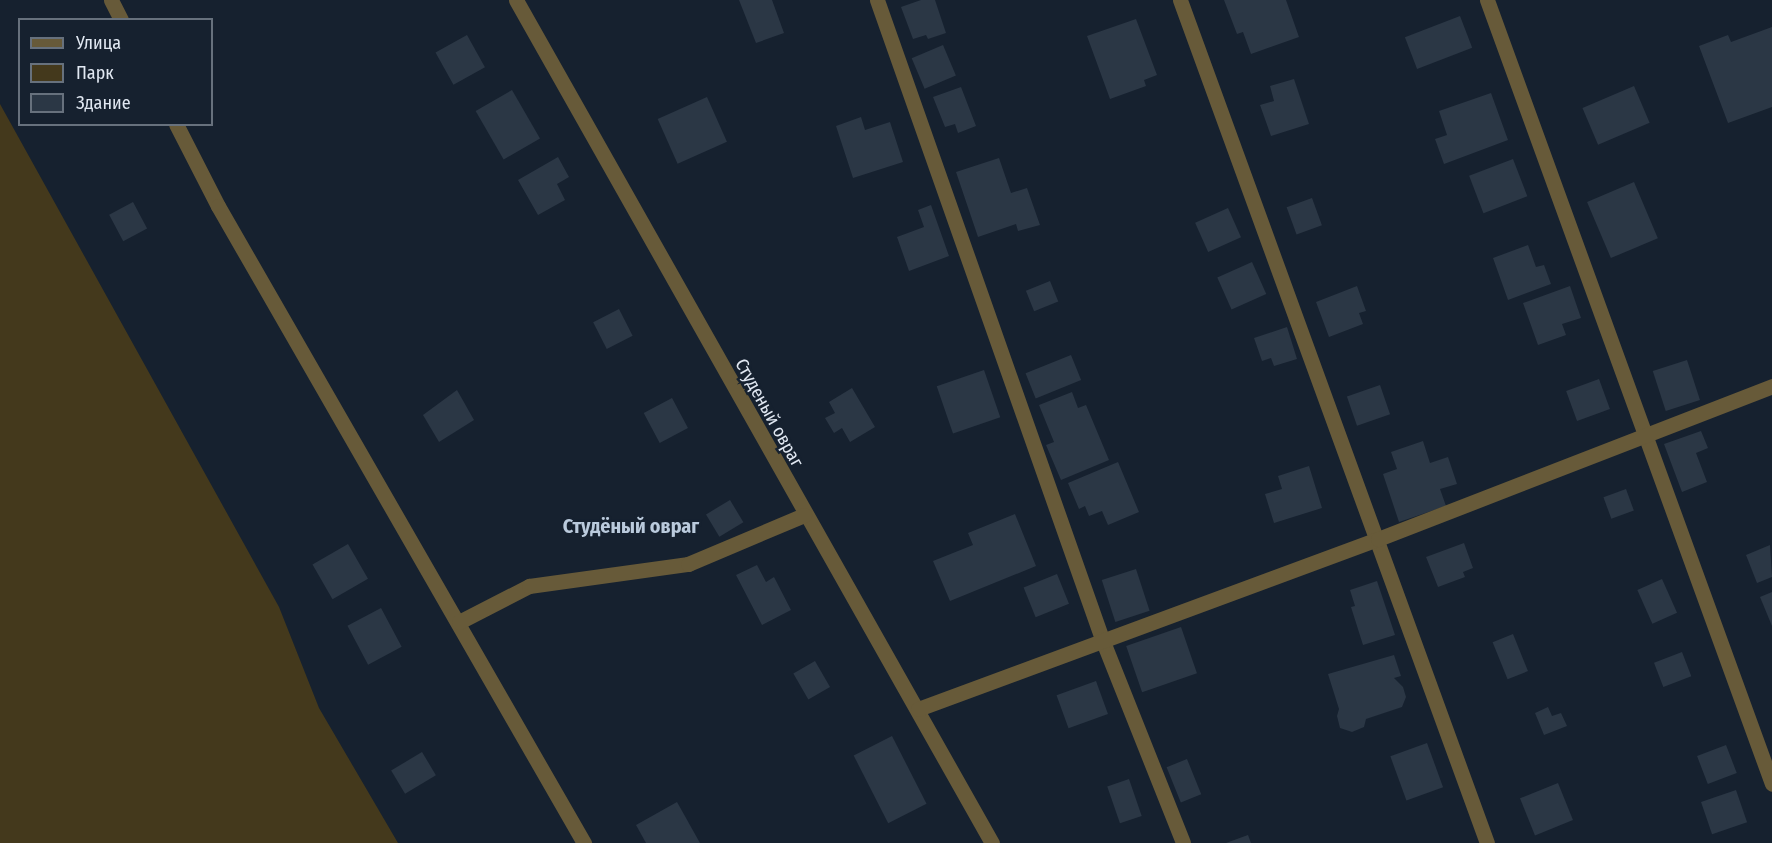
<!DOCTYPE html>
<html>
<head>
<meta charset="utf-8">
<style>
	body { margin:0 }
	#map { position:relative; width:1772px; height:843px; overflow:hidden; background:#16212f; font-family:"Fira Sans Condensed",sans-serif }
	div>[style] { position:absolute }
	.green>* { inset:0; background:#44391c }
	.building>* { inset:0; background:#2b3745; transform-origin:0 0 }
	.minor>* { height:15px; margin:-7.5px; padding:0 7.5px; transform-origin:7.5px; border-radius:7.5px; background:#675a39 }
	span { translate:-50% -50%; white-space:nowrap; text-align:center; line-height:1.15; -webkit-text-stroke:5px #16212f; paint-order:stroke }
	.street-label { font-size:18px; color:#e1e8f2 }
	.neighbourhood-label { font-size:20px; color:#bacadc; font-weight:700 }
	.legend { position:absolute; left:18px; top:18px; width:195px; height:108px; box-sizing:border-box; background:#16212f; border:2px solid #67717d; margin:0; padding:8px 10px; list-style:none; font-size:18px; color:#e1e8f2 }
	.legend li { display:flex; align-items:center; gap:12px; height:30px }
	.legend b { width:30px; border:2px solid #67717d }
</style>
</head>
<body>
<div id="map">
	<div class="green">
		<div style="clip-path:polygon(0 104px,279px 607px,319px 708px,398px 843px,0 843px)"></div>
	</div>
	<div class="building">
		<div style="clip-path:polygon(739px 0,772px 0,784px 33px,756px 43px)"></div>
		<div style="clip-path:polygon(921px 0,935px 0,946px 33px,928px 39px,926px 35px,913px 39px,901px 7px)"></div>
		<div style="clip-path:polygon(1224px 0,1286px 0,1299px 37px,1251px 54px,1243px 32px,1237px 34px)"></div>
		<div style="left:1460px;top:16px;width:34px;height:59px;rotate:69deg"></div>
		<div style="clip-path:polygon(1136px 19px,1157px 75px,1144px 80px,1146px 86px,1110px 99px,1087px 36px)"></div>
		<div style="clip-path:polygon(1772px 27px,1772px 107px,1728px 123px,1699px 46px,1728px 35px,1731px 42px)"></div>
		<div style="left:467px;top:35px;width:37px;height:36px;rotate:61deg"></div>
		<div style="left:943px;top:45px;width:33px;height:34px;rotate:67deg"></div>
		<div style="clip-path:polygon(1294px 79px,1309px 124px,1271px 136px,1260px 105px,1274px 101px,1270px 86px)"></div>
		<div style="left:1634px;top:86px;width:40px;height:56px;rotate:67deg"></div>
		<div style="clip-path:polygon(961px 87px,976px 126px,958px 133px,955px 124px,945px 127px,933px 97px)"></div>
		<div style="left:512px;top:90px;width:56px;height:42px;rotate:60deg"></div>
		<div style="clip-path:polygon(1491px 93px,1508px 140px,1444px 164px,1435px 139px,1447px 135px,1439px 111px)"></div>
		<div style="left:707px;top:97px;width:49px;height:54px;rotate:66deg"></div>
		<div style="clip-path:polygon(861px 117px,865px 130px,890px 122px,903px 162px,853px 178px,836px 126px)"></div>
		<div style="clip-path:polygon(558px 157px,569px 177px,557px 184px,565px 200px,538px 215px,518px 180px)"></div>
		<div style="clip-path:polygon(999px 158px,1011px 193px,1027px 188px,1040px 225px,1018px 231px,1016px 224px,978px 237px,956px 172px)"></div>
		<div style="left:1513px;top:159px;width:40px;height:47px;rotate:69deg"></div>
		<div style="left:1634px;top:182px;width:61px;height:51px;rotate:67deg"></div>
		<div style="left:1312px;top:198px;width:29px;height:27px;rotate:70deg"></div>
		<div style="left:133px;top:202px;width:30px;height:27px;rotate:62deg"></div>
		<div style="clip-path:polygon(931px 205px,949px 256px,909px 271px,897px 237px,924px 227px,918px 210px)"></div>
		<div style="left:1228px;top:208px;width:32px;height:36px;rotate:66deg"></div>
		<div style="clip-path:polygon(1528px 245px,1536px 267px,1544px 265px,1551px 284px,1508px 300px,1493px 258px)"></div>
		<div style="left:1252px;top:262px;width:35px;height:38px;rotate:66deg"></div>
		<div style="left:1050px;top:281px;width:22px;height:26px;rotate:68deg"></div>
		<div style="clip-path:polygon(1357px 286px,1366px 311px,1359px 313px,1363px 324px,1329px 337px,1316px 302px)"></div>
		<div style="clip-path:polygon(1570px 286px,1581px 318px,1562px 324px,1566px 335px,1538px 345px,1523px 303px)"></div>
		<div style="left:619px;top:309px;width:30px;height:29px;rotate:63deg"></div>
		<div style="clip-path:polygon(1287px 327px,1297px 359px,1274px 366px,1271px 358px,1262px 361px,1254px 338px)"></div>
		<div style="left:1071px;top:355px;width:27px;height:49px;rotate:68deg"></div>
		<div style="left:1687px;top:360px;width:42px;height:36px;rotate:72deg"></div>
		<div style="left:984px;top:370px;width:50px;height:50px;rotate:71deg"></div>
		<div style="left:1599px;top:379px;width:32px;height:35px;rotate:70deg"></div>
		<div style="left:1380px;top:385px;width:31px;height:35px;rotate:71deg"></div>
		<div style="clip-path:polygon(852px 388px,875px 427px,850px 442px,842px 428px,834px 433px,825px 418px,835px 413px,829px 402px)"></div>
		<div style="clip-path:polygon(457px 390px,474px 420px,439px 442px,423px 415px)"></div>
		<div style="clip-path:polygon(1072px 392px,1078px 408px,1086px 405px,1109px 460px,1061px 480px,1046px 445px,1054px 442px,1039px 405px)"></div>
		<div style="left:672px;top:398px;width:34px;height:32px;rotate:62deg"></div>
		<div style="clip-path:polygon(1701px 431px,1708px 448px,1696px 453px,1707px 482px,1682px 492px,1664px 444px)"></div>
		<div style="clip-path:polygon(1423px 441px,1430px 463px,1448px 457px,1457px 484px,1440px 489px,1446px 506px,1399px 522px,1383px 474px,1397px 469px,1391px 452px)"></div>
		<div style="clip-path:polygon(1118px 462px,1139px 512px,1108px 525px,1102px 511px,1089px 516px,1085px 506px,1079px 509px,1068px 483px)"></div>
		<div style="clip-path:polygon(1309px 466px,1322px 508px,1274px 523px,1265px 494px,1282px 489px,1278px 476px)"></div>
		<div style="left:1626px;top:489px;width:23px;height:24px;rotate:70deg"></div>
		<div style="left:730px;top:500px;width:26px;height:28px;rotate:59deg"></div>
		<div style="clip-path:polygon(1015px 514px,1036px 566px,950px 601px,933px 561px,973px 545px,968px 533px)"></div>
		<div style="clip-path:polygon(1464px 543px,1473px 568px,1463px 572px,1465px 577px,1438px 587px,1426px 557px)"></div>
		<div style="left:348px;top:544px;width:40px;height:41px;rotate:60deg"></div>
		<div style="clip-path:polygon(1770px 545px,1772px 577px,1757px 583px,1746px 555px)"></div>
		<div style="clip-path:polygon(757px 565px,766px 582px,774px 577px,791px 610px,762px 625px,736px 575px)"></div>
		<div style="left:1136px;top:569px;width:44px;height:36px;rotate:72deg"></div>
		<div style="left:1057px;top:574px;width:32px;height:36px;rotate:68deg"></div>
		<div style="left:1662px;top:579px;width:37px;height:27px;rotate:66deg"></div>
		<div style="clip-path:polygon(1377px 581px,1395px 635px,1363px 645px,1351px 607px,1355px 606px,1350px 590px)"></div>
		<div style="clip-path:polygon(1772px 592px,1772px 626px,1760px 597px)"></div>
		<div style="left:381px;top:608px;width:44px;height:38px;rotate:62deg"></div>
		<div style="left:1181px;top:627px;width:49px;height:58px;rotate:71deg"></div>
		<div style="left:1513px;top:634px;width:40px;height:22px;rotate:68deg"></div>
		<div style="left:1682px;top:652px;width:26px;height:30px;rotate:69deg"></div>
		<div style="clip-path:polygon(1394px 655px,1401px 676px,1394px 678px,1403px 687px,1406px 697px,1402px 707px,1366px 719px,1364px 727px,1352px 732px,1340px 728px,1337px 716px,1339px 709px,1328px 674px)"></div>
		<div style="left:815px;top:661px;width:30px;height:25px;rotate:60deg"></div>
		<div style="left:1096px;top:681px;width:35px;height:42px;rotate:70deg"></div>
		<div style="clip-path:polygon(1548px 707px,1552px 716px,1561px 713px,1567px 726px,1544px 735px,1535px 713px)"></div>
		<div style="left:892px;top:736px;width:76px;height:43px;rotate:63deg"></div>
		<div style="left:1427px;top:743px;width:47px;height:39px;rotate:70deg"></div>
		<div style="left:1726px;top:745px;width:30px;height:31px;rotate:69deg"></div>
		<div style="left:422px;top:752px;width:27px;height:36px;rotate:59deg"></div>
		<div style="left:1187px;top:759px;width:38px;height:22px;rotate:68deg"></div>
		<div style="left:1129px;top:779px;width:39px;height:23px;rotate:71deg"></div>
		<div style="left:1558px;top:783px;width:40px;height:41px;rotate:68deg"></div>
		<div style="left:1736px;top:790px;width:34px;height:37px;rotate:71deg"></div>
		<div style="clip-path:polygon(677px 802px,700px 843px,646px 843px,636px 825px)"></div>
		<div style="clip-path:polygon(1248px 835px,1251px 843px,1226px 843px)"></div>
	</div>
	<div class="minor">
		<div style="left:111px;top:0;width:22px;rotate:63deg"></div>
		<div style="left:516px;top:0;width:968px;rotate:60.55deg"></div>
		<div style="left:877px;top:0;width:677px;rotate:70.6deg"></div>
		<div style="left:1102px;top:639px;width:219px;rotate:68.3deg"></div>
		<div style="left:1180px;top:0;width:897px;rotate:69.99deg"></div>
		<div style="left:1487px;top:0;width:834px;rotate:70.02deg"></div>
		<div style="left:176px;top:124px;width:92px;rotate:62.9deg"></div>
		<div style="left:218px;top:206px;width:735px;rotate:60.12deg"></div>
		<div style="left:459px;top:622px;width:79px;rotate:-27.2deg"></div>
		<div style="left:529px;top:586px;width:161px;rotate:-7.9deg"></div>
		<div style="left:688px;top:564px;width:126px;rotate:-22.9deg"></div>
		<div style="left:918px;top:709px;width:490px;rotate:-20.3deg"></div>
		<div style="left:1378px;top:539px;width:423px;rotate:-21.2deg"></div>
	</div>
	<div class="street-label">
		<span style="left:769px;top:413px;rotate:61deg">Студеный овраг</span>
	</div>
	<div class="neighbourhood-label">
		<span style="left:631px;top:526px">Студёный овраг</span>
	</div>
	<ul class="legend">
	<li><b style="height:8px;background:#675a39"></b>Улица</li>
	<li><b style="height:16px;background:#44391c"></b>Парк</li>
	<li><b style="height:16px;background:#2b3745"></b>Здание</li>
	</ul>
</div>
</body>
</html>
